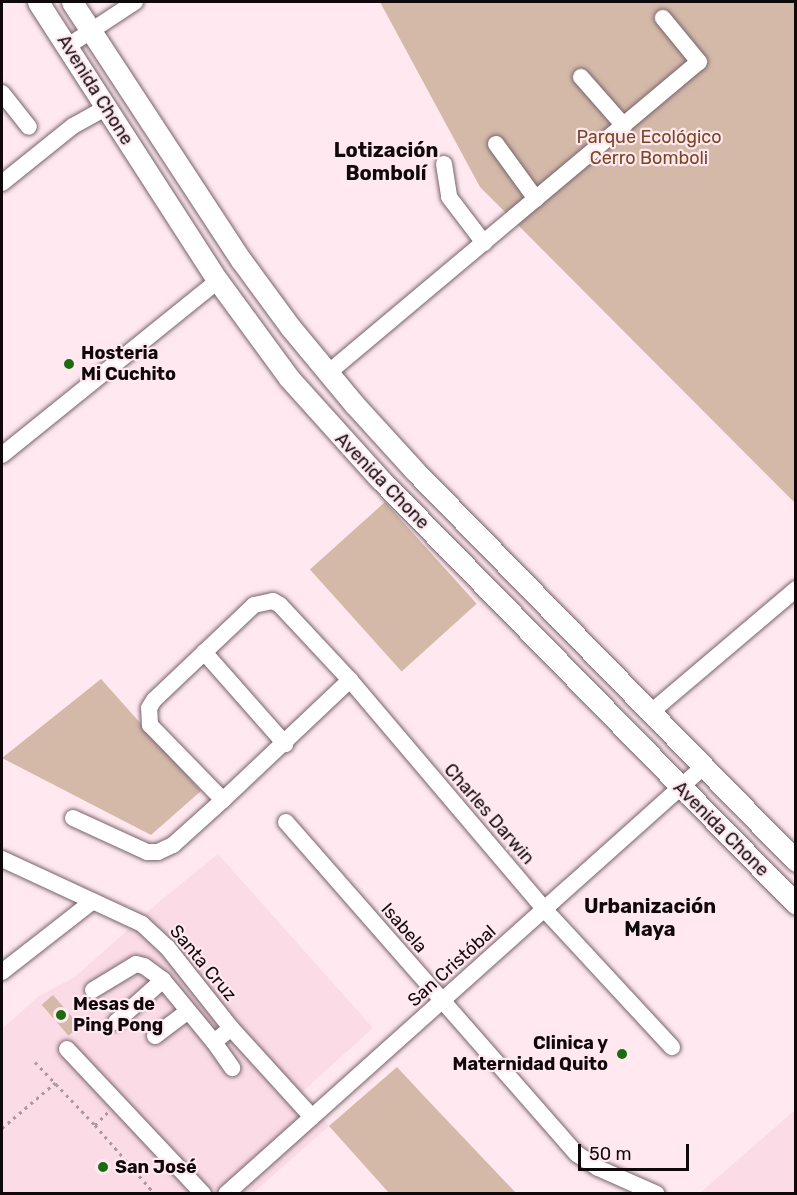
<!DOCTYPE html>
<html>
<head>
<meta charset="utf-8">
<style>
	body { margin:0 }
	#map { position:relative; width:797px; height:1195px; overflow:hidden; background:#ffe8f0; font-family:Rubik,sans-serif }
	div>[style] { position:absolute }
	.built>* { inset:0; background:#fadbe6 }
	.green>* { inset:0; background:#d4b9a9; transform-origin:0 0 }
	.path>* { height:3px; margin-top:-1.5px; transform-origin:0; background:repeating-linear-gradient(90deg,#ab999f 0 3px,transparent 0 7.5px) }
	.roads { filter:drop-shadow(0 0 2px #77636a) drop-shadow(0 0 2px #77636a) }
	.minor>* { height:16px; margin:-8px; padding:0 8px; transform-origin:8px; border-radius:8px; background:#fff }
	.major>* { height:21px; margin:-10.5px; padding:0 10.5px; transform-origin:10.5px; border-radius:10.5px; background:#fff }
	.dots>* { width:16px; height:16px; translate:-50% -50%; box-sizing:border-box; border:3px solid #ffe8f0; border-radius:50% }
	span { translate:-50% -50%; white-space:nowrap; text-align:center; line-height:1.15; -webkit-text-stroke:4.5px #ffe8f0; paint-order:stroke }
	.street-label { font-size:18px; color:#10090b }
	.park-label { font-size:18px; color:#7c4620 }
	.poi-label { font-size:18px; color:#10090b; font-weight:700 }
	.left { translate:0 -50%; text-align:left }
	.right { translate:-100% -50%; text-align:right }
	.neighbourhood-label { font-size:20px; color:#10090b; font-weight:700 }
	.frame { position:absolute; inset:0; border:3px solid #10090b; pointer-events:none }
	.scale { position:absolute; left:578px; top:1144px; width:111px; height:27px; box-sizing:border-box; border:3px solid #10090b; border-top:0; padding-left:8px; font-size:18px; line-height:21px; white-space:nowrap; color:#10090b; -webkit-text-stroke:4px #ffe8f0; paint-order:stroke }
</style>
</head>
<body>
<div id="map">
	<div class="built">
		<div style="clip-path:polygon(218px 854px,373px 1028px,302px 1092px,329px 1126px,252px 1194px,2px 1193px,2px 1029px,39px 996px,75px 977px,160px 901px)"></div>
		<div style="clip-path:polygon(795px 1110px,795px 1193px,700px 1193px)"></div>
	</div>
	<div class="green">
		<div style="clip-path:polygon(380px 2px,795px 2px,795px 503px,480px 187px)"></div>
		<div style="left:385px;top:502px;width:137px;height:101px;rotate:48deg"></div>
		<div style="clip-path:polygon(101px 679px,201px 791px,151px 835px,2px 758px)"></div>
		<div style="left:53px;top:995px;width:41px;height:15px;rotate:49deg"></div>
		<div style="clip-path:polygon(397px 1067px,423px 1095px,516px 1193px,389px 1193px,329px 1126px)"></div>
	</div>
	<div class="path">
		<div style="left:35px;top:1062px;width:87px;rotate:46.4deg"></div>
		<div style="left:95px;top:1125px;width:18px;rotate:-45deg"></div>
		<div style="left:95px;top:1125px;width:91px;rotate:49deg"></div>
		<div style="left:2px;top:1128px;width:70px;rotate:-40.3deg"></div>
	</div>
	<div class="roads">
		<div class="minor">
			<div style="left:68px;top:46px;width:80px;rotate:-33.3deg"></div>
			<div style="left:581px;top:77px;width:65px;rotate:48.7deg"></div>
			<div style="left:2px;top:93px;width:43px;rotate:51.5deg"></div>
			<div style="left:496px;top:144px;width:68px;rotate:54deg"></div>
			<div style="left:444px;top:164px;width:33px;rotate:81deg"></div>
			<div style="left:449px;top:197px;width:58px;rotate:52.7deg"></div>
			<div style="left:2px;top:183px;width:91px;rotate:-38.8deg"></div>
			<div style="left:73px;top:126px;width:38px;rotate:-29deg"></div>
			<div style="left:328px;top:373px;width:484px;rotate:-40deg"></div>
			<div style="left:699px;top:62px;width:57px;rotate:-129.3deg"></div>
			<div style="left:2px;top:455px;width:277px;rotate:-38.9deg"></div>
			<div style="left:204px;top:652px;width:123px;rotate:48.6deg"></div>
			<div style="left:650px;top:713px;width:192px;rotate:-40.3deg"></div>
			<div style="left:223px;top:800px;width:175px;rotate:-43.4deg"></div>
			<div style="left:73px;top:818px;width:81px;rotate:24.7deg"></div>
			<div style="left:147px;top:852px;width:11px"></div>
			<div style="left:158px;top:852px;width:17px;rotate:-25deg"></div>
			<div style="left:173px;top:845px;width:67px;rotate:-42deg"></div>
			<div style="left:223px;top:800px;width:105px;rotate:-134.2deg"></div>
			<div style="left:150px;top:725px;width:17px;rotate:-93deg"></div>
			<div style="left:149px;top:708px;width:9px;rotate:-58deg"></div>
			<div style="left:154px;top:700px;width:138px;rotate:-43.5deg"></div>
			<div style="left:254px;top:605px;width:19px;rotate:-12deg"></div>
			<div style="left:273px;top:601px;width:8px;rotate:30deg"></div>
			<div style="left:280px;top:605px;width:103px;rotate:47deg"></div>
			<div style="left:350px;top:680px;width:302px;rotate:49.7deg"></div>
			<div style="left:545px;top:910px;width:187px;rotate:47.2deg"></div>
			<div style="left:286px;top:822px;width:441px;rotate:48.8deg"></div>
			<div style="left:577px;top:1154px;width:25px;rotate:34deg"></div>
			<div style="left:598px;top:1168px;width:64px;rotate:23.8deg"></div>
			<div style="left:2px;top:859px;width:154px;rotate:24.9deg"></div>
			<div style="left:142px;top:924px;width:34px;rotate:43deg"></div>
			<div style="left:167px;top:947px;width:103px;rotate:51.7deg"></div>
			<div style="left:231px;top:1028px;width:120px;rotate:47.7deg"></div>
			<div style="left:2px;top:972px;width:115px;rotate:-38deg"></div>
			<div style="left:93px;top:990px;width:50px;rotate:-31.2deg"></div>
			<div style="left:136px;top:964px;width:8px;rotate:14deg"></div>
			<div style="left:144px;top:966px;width:24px;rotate:36deg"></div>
			<div style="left:163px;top:980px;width:80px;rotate:50.6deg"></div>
			<div style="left:214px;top:1042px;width:22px;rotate:-39deg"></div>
			<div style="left:116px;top:1022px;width:63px;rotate:-41.8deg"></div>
			<div style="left:155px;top:1036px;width:41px;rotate:-37.1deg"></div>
			<div style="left:214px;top:1042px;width:32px;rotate:55deg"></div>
			<div style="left:67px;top:1049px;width:199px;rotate:46.8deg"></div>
			<div style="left:226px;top:1194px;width:640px;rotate:-41.83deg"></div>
		</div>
		<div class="major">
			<div style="left:38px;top:2px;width:332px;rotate:57.2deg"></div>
			<div style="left:218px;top:281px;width:120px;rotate:53.8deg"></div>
			<div style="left:289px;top:378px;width:137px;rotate:48deg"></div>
			<div style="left:381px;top:480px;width:593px;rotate:45.61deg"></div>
			<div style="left:72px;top:2px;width:308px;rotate:56.8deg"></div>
			<div style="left:241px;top:260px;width:84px;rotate:53.7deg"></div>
			<div style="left:291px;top:328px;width:100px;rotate:50.3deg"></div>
			<div style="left:355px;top:405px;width:89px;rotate:47.7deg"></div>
			<div style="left:415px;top:471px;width:545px;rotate:45.67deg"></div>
		</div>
	</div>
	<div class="dots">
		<div style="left:69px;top:364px;background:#1b6b0f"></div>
		<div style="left:61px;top:1015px;background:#1b6b0f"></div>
		<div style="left:622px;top:1054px;background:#1b6b0f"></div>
		<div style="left:103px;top:1167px;background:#1b6b0f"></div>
	</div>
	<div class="street-label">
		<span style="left:95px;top:90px;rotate:58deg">Avenida Chone</span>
		<span style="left:382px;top:481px;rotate:46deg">Avenida Chone</span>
		<span style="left:489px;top:814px;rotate:49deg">Charles Darwin</span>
		<span style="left:721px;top:829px;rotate:45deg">Avenida Chone</span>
		<span style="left:404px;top:928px;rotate:49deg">Isabela</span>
		<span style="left:203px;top:963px;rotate:50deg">Santa Cruz</span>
		<span style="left:452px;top:966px;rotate:-42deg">San Cristóbal</span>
	</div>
	<div class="park-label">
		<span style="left:649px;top:148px">Parque Ecológico<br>Cerro Bomboli</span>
	</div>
	<div class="poi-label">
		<span class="left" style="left:81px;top:364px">Hosteria<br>Mi Cuchito</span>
		<span class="left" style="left:73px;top:1015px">Mesas de<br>Ping Pong</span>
		<span class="right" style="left:608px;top:1054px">Clinica y<br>Maternidad Quito</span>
		<span class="left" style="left:115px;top:1167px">San José</span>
	</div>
	<div class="neighbourhood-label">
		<span style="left:386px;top:162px">Lotización<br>Bombolí</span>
		<span style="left:650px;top:918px">Urbanización<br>Maya</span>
	</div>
	<div class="frame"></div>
	<div class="scale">50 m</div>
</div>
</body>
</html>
